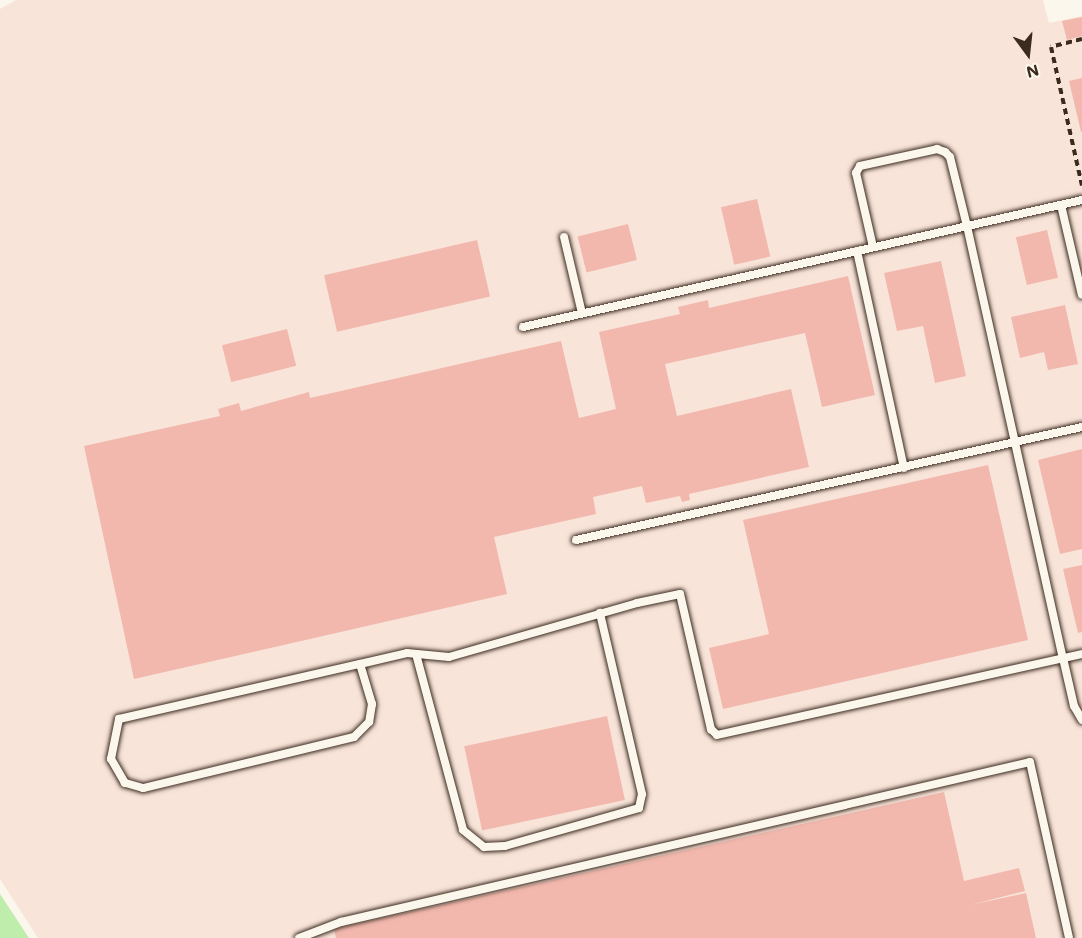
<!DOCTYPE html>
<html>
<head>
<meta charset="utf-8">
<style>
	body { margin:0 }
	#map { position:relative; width:1082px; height:938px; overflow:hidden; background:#fbf7ec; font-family:Mali,sans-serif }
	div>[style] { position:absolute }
	.built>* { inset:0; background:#f8e4d9 }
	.green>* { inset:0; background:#beedac }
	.building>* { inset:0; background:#f2b8ae; transform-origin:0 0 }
	.path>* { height:4px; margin-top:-2px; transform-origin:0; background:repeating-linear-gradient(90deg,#3b2a1e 0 6px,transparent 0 10.5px) }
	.roads { filter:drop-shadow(0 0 2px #3b2a1e) drop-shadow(0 0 2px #3b2a1e) }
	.lane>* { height:8px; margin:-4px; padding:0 4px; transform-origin:4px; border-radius:4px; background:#fbf7ec }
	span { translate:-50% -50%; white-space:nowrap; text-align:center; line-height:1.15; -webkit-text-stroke:4.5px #fbf7ec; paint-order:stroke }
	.north { position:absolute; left:998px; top:24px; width:60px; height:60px; -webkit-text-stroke:4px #fbf7ec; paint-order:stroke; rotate:165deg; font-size:16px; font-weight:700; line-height:24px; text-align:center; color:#3b2a1e }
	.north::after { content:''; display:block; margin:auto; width:21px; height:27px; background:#3b2a1e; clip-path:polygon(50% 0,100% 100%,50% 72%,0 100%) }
</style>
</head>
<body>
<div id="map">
	<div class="built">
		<div style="clip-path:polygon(16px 0,1043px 0,1049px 23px,1082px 16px,1082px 938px,38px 938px,0 879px,0 9px)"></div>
	</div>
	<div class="green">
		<div style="clip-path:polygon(0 894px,29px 938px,0 938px)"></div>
	</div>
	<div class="building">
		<div style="clip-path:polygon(1082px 17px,1082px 36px,1067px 40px,1062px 21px)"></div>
		<div style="clip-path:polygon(1082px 78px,1082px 132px,1081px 132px,1069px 81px)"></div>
		<div style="left:757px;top:199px;width:59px;height:37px;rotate:77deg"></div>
		<div style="left:628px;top:224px;width:37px;height:52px;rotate:76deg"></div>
		<div style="left:1047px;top:230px;width:49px;height:32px;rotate:77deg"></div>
		<div style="left:477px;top:240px;width:58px;height:157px;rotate:77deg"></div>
		<div style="clip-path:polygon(941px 261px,966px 376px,935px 383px,923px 326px,897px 331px,884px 273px)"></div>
		<div style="clip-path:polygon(848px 276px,875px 395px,822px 407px,805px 333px,665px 364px,677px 416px,791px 389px,809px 467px,689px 494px,690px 500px,682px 502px,680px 496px,646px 503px,642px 486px,593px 497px,596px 514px,494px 537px,507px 594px,134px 679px,84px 446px,220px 416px,218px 409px,239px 403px,241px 411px,309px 392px,310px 398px,561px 341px,579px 418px,616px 409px,599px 332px,680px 314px,678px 307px,708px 300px,709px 308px)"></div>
		<div style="clip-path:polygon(1065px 305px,1078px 364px,1048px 370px,1044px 352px,1020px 358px,1011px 317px)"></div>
		<div style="left:287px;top:329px;width:38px;height:67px;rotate:76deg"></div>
		<div style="clip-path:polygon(1082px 449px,1082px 549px,1060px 554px,1038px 460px)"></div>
		<div style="clip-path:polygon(988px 465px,1028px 640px,723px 709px,709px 648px,769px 634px,743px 520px)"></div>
		<div style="clip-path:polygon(1082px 565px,1082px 632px,1078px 633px,1063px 569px)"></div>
		<div style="left:607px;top:716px;width:86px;height:146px;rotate:78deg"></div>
		<div style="clip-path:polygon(944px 792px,964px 881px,1019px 868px,1025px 891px,970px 905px,1026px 893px,1036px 938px,336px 938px,334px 929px)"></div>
	</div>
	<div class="path">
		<div style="left:1082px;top:39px;width:32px;rotate:166deg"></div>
		<div style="left:1051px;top:47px;width:142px;rotate:77.4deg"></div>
	</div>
	<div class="roads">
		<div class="lane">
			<div style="left:1061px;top:205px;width:92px;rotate:76.9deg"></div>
			<div style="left:564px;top:237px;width:78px;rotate:76.7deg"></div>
			<div style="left:873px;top:247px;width:76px;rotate:-102.9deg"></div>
			<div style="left:856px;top:173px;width:8px;rotate:-60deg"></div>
			<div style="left:860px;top:166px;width:79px;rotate:-12.4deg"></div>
			<div style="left:937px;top:149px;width:9px;rotate:21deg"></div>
			<div style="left:945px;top:152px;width:7px;rotate:45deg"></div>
			<div style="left:950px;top:157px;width:71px;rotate:76.2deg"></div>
			<div style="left:967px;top:226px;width:443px;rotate:77.5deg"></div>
			<div style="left:1063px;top:658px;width:49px;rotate:77.1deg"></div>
			<div style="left:1074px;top:706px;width:16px;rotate:60deg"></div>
			<div style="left:857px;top:251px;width:222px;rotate:77.8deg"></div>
			<div style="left:523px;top:327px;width:573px;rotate:-12.8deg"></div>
			<div style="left:576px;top:540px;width:518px;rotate:-12.59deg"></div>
			<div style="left:416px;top:654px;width:182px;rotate:75deg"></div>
			<div style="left:463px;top:830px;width:27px;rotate:39deg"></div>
			<div style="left:484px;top:847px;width:21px;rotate:-3deg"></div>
			<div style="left:505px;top:846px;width:139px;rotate:-15.8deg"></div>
			<div style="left:639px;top:808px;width:14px;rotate:-78deg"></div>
			<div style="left:642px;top:794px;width:186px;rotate:-103.1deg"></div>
			<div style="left:360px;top:664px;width:42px;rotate:73.3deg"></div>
			<div style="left:372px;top:704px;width:18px;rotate:99deg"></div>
			<div style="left:369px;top:722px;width:21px;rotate:135deg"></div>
			<div style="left:354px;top:737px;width:217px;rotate:166.4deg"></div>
			<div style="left:143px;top:788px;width:19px;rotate:-164deg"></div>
			<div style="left:125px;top:783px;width:28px;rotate:-120deg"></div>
			<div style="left:111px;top:759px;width:41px;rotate:-78.7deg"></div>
			<div style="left:119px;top:719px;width:247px;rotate:-12.9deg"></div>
			<div style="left:360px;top:664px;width:48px;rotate:-13.2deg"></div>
			<div style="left:407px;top:653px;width:42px;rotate:5.4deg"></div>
			<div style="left:449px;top:657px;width:196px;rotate:-16deg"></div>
			<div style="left:637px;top:603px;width:44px;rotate:-11.8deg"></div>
			<div style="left:680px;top:594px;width:139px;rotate:77.1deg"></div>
			<div style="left:711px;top:729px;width:8px;rotate:45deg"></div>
			<div style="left:717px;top:735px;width:374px;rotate:-12.5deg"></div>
			<div style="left:299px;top:938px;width:45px;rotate:-20.9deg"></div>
			<div style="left:341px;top:922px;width:707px;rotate:-13.07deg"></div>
			<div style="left:1030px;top:762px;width:180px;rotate:77.5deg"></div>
		</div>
	</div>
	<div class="north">N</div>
</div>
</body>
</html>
